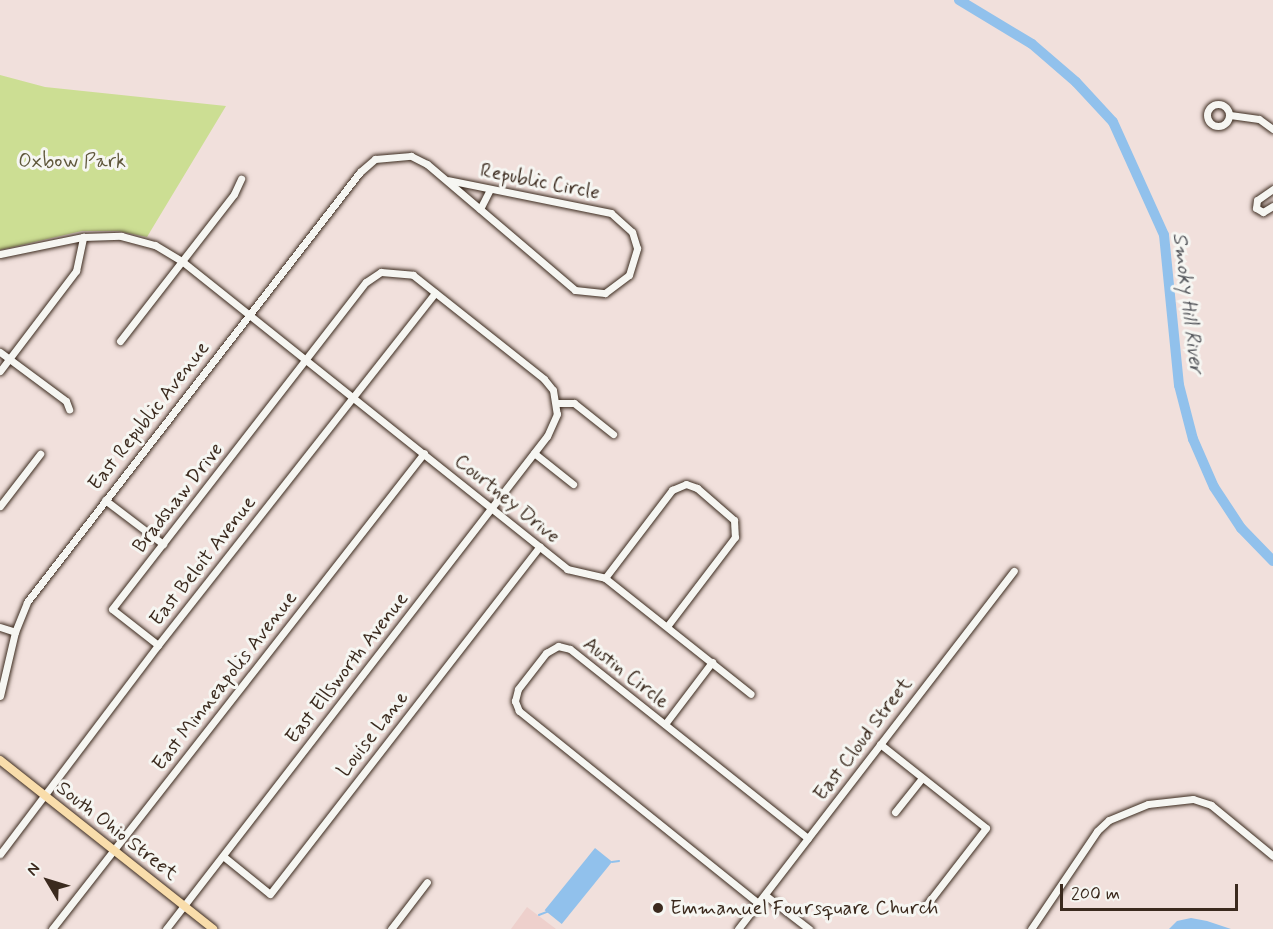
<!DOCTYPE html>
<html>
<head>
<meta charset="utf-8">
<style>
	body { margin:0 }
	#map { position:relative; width:1273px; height:929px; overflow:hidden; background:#f1e0dc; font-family:Mynerve,sans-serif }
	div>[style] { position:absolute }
	.built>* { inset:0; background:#eed0cc }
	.green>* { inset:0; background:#ccde93 }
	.water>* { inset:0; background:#91c1ec; transform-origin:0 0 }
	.stream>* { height:1.5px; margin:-0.75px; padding:0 0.75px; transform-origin:0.75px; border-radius:0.75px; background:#91c1ec }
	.river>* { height:10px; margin:-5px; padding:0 5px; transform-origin:5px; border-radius:5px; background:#91c1ec }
	.roads { filter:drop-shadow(0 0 2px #3b2a1e) drop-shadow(0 0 2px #3b2a1e) }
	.minor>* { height:7px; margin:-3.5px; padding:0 3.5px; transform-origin:3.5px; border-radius:3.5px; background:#f6f6f2 }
	.minor>.ring { margin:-3.5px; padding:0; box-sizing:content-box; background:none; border:7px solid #f6f6f2; border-radius:50% }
	.major>* { height:8px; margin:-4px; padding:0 4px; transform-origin:4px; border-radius:4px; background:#f9ddab }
	.dots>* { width:16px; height:16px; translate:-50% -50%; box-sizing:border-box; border:3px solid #f6f6f2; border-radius:50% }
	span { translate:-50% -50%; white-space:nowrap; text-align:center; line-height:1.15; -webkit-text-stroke:6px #f6f6f2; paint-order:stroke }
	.park-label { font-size:20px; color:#5f573b }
	.street-label { font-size:20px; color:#3b2a1e }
	.poi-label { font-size:20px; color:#3b2a1e }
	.left { translate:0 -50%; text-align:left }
	.water-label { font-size:21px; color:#55575c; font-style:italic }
	.north { position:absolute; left:18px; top:851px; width:60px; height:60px; -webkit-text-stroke:4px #f6f6f2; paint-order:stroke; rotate:308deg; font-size:16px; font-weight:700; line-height:24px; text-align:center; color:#3b2a1e }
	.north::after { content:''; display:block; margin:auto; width:21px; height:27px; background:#3b2a1e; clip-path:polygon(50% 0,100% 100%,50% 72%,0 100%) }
	.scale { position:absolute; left:1060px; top:884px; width:178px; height:27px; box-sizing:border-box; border:3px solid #3b2a1e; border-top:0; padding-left:8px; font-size:18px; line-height:21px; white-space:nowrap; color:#3b2a1e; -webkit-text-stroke:4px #f6f6f2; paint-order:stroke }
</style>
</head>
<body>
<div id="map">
	<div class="built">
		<div style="clip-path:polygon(527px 907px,556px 929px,511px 929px)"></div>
	</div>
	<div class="green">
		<div style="clip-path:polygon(0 75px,45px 87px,226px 106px,147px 237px,118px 231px,82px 231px,0 250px)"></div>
	</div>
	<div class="water">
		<div style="left:595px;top:848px;width:22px;height:80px;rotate:39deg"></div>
		<div style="clip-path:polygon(1191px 918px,1207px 921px,1231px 929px,1169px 929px,1177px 921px)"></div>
	</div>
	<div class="stream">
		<div style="left:612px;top:862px;width:7px;rotate:-8deg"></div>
		<div style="left:539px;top:915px;width:9px;rotate:-21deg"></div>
	</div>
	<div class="river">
		<div style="left:959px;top:0;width:85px;rotate:31.1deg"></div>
		<div style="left:1032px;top:44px;width:58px;rotate:40.8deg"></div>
		<div style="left:1076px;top:82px;width:54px;rotate:47.2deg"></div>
		<div style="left:1113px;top:122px;width:124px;rotate:65.7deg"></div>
		<div style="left:1164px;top:235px;width:151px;rotate:84.3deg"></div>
		<div style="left:1179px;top:385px;width:56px;rotate:75.5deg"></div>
		<div style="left:1193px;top:439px;width:52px;rotate:66.4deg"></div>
		<div style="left:1214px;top:487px;width:49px;rotate:56.6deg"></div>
		<div style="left:1241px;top:528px;width:46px;rotate:45.9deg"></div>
	</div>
	<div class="roads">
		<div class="minor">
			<div class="ring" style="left:1207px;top:104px;width:15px;height:15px"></div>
			<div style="left:1230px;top:115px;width:29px;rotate:8deg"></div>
			<div style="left:1259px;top:119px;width:17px;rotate:36deg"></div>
			<div style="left:1273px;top:189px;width:19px;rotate:145deg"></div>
			<div style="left:1257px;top:200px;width:8px;rotate:97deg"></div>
			<div style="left:1256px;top:208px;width:8px;rotate:30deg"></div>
			<div style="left:1263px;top:212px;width:12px;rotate:-31deg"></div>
			<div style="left:480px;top:209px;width:22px;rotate:-63deg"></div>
			<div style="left:0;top:254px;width:85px;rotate:-11.6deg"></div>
			<div style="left:83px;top:237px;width:38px;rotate:-2deg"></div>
			<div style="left:121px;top:236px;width:35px;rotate:15deg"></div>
			<div style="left:155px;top:245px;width:33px;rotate:31deg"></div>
			<div style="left:183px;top:262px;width:492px;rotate:38.6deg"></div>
			<div style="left:567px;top:569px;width:39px;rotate:13deg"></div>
			<div style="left:605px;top:578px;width:186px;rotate:38.5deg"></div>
			<div style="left:120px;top:341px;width:186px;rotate:-52.2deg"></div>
			<div style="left:234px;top:194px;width:17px;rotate:-65deg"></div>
			<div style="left:0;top:352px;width:82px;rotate:36.6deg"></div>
			<div style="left:66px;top:401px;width:9px;rotate:69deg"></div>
			<div style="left:0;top:371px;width:126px;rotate:-52.8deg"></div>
			<div style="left:76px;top:271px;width:35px;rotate:-78deg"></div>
			<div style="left:558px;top:403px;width:16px"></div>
			<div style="left:574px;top:403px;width:50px;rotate:38.5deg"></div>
			<div style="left:534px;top:453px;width:50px;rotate:38.5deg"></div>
			<div style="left:105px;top:500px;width:73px;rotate:37.2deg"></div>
			<div style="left:0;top:506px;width:66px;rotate:-52.4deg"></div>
			<div style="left:605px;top:578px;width:111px;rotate:-52.7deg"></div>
			<div style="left:672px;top:490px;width:15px;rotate:-23deg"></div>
			<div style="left:686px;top:484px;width:12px;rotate:20deg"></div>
			<div style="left:697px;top:488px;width:49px;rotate:40.9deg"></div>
			<div style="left:734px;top:520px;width:17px;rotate:87deg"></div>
			<div style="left:735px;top:537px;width:111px;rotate:127.3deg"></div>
			<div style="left:0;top:627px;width:16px;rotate:18deg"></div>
			<div style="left:158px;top:645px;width:58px;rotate:-142deg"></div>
			<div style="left:112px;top:609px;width:414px;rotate:-52.2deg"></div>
			<div style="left:366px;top:282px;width:18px;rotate:-34deg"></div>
			<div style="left:381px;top:272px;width:32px;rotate:5deg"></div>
			<div style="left:413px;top:275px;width:167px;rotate:38.4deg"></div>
			<div style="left:544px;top:379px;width:14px;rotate:51deg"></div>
			<div style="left:553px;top:390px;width:24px;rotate:81deg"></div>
			<div style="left:557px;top:414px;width:24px;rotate:114deg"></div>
			<div style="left:547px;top:436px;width:623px;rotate:127.7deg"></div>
			<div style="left:0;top:696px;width:66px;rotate:-76.8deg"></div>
			<div style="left:15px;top:632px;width:32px;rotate:-68deg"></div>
			<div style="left:27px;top:602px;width:544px;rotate:-52.25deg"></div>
			<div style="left:360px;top:172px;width:20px;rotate:-41deg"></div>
			<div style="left:375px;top:159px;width:36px;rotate:-5deg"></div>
			<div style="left:411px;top:156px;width:18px;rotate:27deg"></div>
			<div style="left:427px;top:164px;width:194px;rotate:40.4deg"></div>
			<div style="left:575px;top:290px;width:30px;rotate:6deg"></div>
			<div style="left:605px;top:293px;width:30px;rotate:-37deg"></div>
			<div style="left:629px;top:275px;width:28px;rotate:-73deg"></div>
			<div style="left:637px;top:248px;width:17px;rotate:-107deg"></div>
			<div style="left:632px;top:232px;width:28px;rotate:-138deg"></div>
			<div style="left:611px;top:213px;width:166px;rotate:-168.6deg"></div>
			<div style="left:665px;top:724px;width:78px;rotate:-52.8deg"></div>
			<div style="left:880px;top:744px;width:135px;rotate:38.4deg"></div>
			<div style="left:986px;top:828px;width:101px;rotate:127.8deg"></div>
			<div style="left:895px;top:812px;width:43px;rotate:-51.5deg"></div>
			<div style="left:0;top:854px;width:262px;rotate:-52.9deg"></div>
			<div style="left:158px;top:645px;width:448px;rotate:-51.8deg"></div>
			<div style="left:223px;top:856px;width:60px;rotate:39deg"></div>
			<div style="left:270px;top:894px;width:440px;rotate:-52.2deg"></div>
			<div style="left:765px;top:895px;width:56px;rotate:37.7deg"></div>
			<div style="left:758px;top:903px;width:307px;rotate:-141.2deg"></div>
			<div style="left:519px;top:711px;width:11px;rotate:-112deg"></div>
			<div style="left:515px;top:701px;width:12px;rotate:-76deg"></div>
			<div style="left:518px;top:689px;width:46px;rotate:-52.1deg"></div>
			<div style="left:546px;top:653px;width:14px;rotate:-30deg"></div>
			<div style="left:558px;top:646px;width:12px;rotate:14deg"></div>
			<div style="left:570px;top:649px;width:304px;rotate:38.5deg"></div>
			<div style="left:52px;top:929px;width:604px;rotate:-51.99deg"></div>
			<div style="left:391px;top:929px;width:59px;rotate:-52.5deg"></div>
			<div style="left:738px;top:929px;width:452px;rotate:-52.4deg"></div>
			<div style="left:1031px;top:929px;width:118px;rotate:-56deg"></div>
			<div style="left:1097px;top:831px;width:16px;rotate:-43deg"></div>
			<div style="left:1109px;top:820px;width:42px;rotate:-22.3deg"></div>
			<div style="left:1148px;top:804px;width:45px;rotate:-6.3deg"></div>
			<div style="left:1193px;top:799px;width:19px;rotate:18deg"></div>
			<div style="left:1211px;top:805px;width:80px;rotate:39.4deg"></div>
		</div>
		<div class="major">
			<div style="left:0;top:760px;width:272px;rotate:38.4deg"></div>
		</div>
	</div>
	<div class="dots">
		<div style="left:658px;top:908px;background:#3b2a1e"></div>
	</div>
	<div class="park-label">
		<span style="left:72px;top:161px">Oxbow Park</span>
	</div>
	<div class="street-label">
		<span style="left:540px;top:182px;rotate:11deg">Republic Circle</span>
		<span style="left:149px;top:416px;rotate:-52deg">East Republic Avenue</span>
		<span style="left:178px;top:498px;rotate:-52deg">Bradshaw Drive</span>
		<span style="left:507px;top:499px;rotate:39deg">Courtney Drive</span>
		<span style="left:203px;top:561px;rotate:-52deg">East Beloit Avenue</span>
		<span style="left:347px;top:668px;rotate:-52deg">East Ellsworth Avenue</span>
		<span style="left:626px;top:673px;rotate:38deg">Austin Circle</span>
		<span style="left:225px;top:681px;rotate:-52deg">East Minneapolis Avenue</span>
		<span style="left:373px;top:734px;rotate:-52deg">Louise Lane</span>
		<span style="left:863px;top:739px;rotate:-53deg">East Cloud Street</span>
		<span style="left:117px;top:831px;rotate:38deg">South Ohio Street</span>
	</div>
	<div class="poi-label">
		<span class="left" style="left:670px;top:908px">Emmanuel Foursquare Church</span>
	</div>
	<div class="water-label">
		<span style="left:1188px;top:303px;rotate:83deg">Smoky Hill River</span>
	</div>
	<div class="north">N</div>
	<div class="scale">200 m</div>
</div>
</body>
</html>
